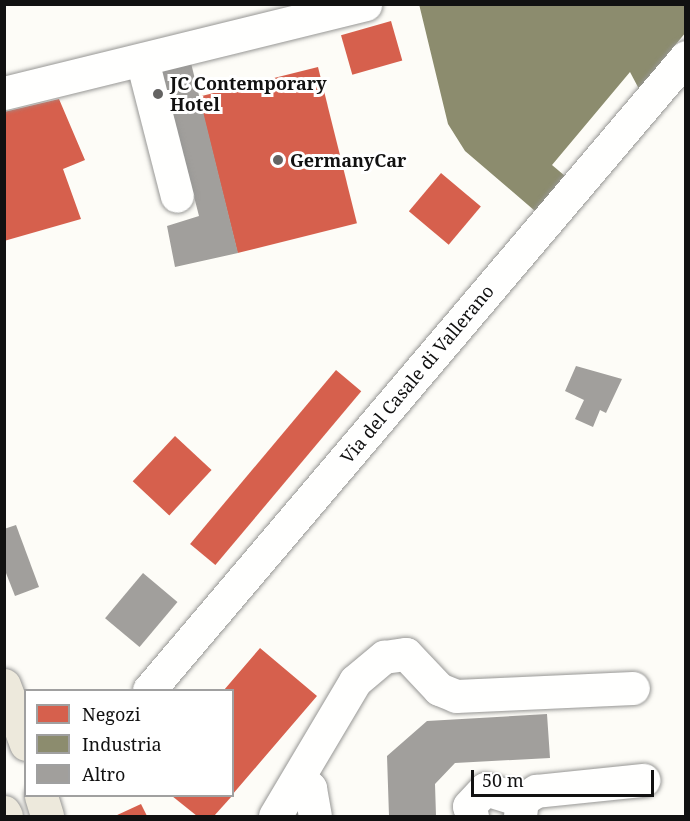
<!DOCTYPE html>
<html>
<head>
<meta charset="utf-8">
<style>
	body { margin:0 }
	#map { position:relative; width:690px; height:821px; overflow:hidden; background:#fdfcf7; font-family:"Noto Serif",serif }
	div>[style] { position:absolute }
	.shops>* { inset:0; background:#d6604d; transform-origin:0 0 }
	.industry>* { inset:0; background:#8c8c6e }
	.building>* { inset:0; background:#a19f9c; transform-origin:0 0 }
	.roads { filter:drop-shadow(0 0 2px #979795) drop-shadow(0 0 2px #979795) }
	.minor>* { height:33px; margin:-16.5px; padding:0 16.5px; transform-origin:16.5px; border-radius:16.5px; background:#fffffe }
	.major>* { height:33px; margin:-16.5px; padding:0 16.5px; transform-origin:16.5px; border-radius:16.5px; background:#ede9dc }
	.dots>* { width:16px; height:16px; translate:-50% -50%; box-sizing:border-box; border:3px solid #fff; border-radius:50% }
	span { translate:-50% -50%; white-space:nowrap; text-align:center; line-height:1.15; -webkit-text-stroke:6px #fff; paint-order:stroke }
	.poi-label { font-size:18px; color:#111; font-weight:700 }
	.left { translate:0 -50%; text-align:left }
	.street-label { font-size:18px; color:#111 }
	.frame { position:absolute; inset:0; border:6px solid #111; pointer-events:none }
	.legend { position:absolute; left:24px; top:689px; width:210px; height:108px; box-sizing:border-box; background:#fff; border:2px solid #a0a0a0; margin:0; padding:8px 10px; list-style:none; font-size:18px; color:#111 }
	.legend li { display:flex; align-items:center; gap:12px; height:30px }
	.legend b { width:30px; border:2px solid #a0a0a0 }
	.scale { position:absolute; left:471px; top:770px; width:183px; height:27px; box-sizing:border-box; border:3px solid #111; border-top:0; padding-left:8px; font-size:18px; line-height:21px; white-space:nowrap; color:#111; -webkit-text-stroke:4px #fff; paint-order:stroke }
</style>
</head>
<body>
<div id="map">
	<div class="shops">
		<div style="left:391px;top:21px;width:41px;height:52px;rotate:74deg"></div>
		<div style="left:318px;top:67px;width:161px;height:123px;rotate:76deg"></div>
		<div style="clip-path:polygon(59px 99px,85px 160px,63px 169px,81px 219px,4px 241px,4px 112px)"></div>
		<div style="left:441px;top:173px;width:52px;height:50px;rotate:40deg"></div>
		<div style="left:336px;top:370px;width:33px;height:227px;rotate:40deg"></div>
		<div style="left:175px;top:436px;width:50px;height:62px;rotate:43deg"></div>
		<div style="clip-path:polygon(260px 648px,317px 696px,232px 795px,232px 690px,224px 690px)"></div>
		<div style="clip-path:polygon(172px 796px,232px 796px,214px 816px,197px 816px)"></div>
		<div style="clip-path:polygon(141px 804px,147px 816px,115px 816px)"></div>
	</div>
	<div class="industry">
		<div style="clip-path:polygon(419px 4px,686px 4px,686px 32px,639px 89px,630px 72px,552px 165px,565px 176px,535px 211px,465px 151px,448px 124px)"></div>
	</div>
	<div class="building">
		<div style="clip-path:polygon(191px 63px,238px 253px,175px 267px,167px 226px,199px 216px,162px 72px)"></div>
		<div style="clip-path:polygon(576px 366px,622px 379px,606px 413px,600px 410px,593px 427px,575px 419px,584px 400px,565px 391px)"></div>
		<div style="clip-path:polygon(16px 525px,39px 587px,15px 596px,4px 568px,4px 529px)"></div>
		<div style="left:143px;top:573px;width:45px;height:59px;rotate:40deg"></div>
		<div style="clip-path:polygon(547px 714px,550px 758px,455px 763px,435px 784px,436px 816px,389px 816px,387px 756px,427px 721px)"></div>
	</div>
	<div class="roads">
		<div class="minor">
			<div style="left:142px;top:60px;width:140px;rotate:75.6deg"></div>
			<div style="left:4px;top:93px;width:372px;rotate:-13.8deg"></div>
			<div style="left:149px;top:690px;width:830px;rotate:-49.69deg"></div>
			<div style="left:301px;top:779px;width:13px;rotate:45deg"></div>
			<div style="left:310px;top:788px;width:28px;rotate:80deg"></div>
			<div style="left:275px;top:816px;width:157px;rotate:-59.3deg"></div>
			<div style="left:355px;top:681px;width:38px;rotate:-40deg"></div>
			<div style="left:384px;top:657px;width:22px;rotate:-8deg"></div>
			<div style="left:406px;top:654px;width:48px;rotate:46.7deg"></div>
			<div style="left:439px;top:689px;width:18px;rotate:22deg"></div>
			<div style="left:456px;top:696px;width:177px;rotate:-2.6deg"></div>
			<div style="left:472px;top:816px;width:10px;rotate:-107deg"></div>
			<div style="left:469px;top:806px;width:23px;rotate:-47deg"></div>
			<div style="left:485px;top:789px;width:39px;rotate:17deg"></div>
			<div style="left:520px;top:816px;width:16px;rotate:-83deg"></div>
			<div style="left:522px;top:800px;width:17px;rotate:-33deg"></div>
			<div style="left:536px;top:791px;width:108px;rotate:-5.9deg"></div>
		</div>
		<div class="major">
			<div style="left:4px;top:685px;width:63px;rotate:69.6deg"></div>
			<div style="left:41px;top:796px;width:21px;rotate:73deg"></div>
			<div style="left:4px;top:812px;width:4px;rotate:63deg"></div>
		</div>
	</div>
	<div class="dots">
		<div style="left:158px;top:94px;background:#646362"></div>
		<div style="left:278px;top:160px;background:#646362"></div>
	</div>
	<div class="poi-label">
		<span class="left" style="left:170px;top:94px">JC Contemporary<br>Hotel</span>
		<span class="left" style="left:290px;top:160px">GermanyCar</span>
	</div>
	<div class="street-label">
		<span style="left:417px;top:374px;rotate:-50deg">Via del Casale di Vallerano</span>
	</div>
	<div class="frame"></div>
	<ul class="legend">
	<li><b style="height:16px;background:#d6604d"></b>Negozi</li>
	<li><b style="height:16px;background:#8c8c6e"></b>Industria</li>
	<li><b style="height:16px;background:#a19f9c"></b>Altro</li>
	</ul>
	<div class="scale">50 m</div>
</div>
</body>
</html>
